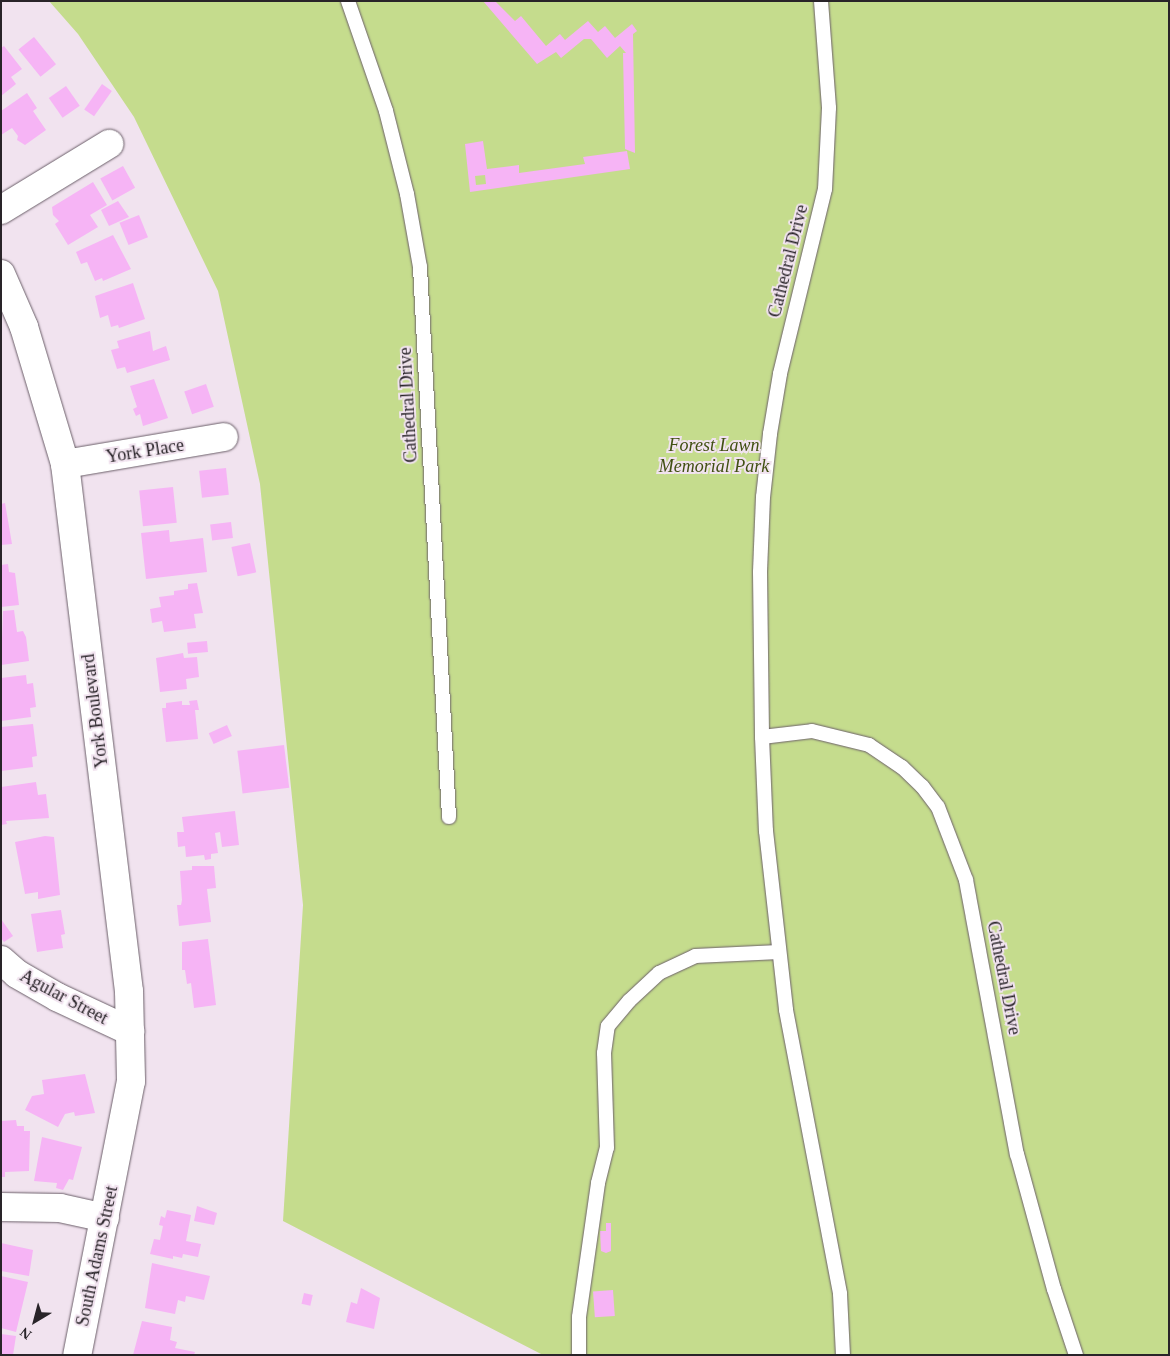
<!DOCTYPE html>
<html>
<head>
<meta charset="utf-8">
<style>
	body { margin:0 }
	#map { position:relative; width:1170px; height:1356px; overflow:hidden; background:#f1e3ef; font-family:Georgia,serif }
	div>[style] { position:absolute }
	.green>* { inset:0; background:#c5dc8d }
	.building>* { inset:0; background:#f6b4f5; transform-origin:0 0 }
	.roads { filter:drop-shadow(0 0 1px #6c606a) drop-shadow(0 0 1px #6c606a) }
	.lane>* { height:14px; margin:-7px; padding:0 7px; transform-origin:7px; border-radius:7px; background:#fff }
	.street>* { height:28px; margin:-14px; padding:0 14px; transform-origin:14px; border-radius:14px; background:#fff }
	.secondary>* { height:28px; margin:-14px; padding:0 14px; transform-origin:14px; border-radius:14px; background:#fff }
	span { translate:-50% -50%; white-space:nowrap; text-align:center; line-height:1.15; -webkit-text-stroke:4px #f1e3ef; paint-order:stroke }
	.street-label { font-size:18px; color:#292429 }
	.park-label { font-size:18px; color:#415012; font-style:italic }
	.frame { position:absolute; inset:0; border:2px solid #292429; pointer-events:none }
	.north { position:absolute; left:10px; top:1296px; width:50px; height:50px; -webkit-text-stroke:4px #f1e3ef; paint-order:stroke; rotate:217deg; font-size:14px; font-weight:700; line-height:20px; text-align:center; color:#292429 }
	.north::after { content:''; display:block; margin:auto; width:18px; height:22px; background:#292429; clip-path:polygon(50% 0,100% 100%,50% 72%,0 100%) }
</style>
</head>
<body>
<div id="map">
	<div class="green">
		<div style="clip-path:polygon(49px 1px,1169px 1px,1169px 1355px,543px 1355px,283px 1221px,303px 905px,260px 484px,218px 291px,134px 117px,78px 34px)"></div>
	</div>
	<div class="building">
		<div style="clip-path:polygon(483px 1px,495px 1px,515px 21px,521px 16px,546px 46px,560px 34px,565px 40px,588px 21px,598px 32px,605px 26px,615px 38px,632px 24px,637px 31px,633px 34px,635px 153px,625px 149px,623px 53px,626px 53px,620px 46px,607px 58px,591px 39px,584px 39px,561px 58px,556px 52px,537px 64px)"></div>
		<div style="left:34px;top:37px;width:35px;height:20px;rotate:51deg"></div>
		<div style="clip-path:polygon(4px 46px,22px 69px,11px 77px,16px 84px,1px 96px,1px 48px)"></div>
		<div style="left:102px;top:84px;width:12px;height:31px;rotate:35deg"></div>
		<div style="left:66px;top:86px;width:24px;height:21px;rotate:55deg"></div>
		<div style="clip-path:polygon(27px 93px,37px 108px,33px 111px,46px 130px,25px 145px,17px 140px,18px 136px,12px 128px,1px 135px,1px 111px)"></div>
		<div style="clip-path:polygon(evenodd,483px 141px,487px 169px,519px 165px,519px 173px,585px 164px,583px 157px,627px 151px,630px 169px,470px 192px,465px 144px,483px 141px,485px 175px,486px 184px,476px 185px,475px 176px,485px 175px)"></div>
		<div style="left:123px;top:166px;width:25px;height:26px;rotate:61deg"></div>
		<div style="clip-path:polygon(93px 182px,107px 205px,90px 215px,98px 227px,68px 245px,55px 224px,59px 221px,53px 215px,52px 207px)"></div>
		<div style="clip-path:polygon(118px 201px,129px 217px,109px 226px,101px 210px)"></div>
		<div style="left:139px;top:215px;width:24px;height:21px;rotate:68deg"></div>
		<div style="clip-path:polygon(113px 235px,131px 269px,103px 281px,102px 278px,95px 281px,87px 262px,81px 264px,76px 252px)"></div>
		<div style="clip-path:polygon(133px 283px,145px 319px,119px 328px,118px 325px,111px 327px,108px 315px,100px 318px,95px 296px)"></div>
		<div style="clip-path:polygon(150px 331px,153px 351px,166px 346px,170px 360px,127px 373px,125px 367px,117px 369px,111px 350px,119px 348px,117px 341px)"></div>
		<div style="clip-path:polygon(154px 379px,168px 418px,143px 426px,140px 414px,136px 416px,133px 409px,137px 407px,130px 386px)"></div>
		<div style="left:206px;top:384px;width:24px;height:23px;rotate:71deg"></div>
		<div style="left:226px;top:468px;width:27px;height:27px;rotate:84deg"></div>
		<div style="left:173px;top:487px;width:36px;height:34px;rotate:84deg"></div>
		<div style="clip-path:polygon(5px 503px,12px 544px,1px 545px,1px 504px)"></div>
		<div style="left:231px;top:522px;width:16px;height:21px;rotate:83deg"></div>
		<div style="clip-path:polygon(169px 530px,170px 542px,203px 538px,207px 572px,146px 579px,141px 533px)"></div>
		<div style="left:250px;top:543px;width:30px;height:19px;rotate:78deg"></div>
		<div style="clip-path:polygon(8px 564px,9px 572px,15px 573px,19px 605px,1px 607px,1px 565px)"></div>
		<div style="clip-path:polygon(197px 583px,203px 613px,194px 614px,196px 628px,164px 632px,162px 621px,152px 623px,150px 609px,161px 607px,159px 597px,174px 595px,174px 591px,188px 589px,188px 584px)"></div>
		<div style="clip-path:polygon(14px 610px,17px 632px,23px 631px,26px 637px,29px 661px,1px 665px,3px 611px)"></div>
		<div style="left:207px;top:641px;width:11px;height:20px;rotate:85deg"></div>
		<div style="clip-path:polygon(183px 653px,184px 658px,197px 657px,199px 677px,186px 679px,187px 689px,160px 692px,156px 658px)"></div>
		<div style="clip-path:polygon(26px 675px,27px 684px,33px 683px,36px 707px,30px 708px,31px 717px,1px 721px,1px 678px)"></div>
		<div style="clip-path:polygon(197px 700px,199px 710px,195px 710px,198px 739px,166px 742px,162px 708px,166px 708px,166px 703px,182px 701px,182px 705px,190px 705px,189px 701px)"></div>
		<div style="clip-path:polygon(33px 724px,37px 756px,32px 757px,33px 767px,1px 771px,1px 727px)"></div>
		<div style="left:227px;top:725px;width:12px;height:20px;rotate:66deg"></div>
		<div style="left:284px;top:745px;width:43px;height:47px;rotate:83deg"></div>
		<div style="clip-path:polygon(36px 782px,38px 795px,46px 794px,49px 818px,6px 821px,7px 824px,1px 825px,1px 787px)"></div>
		<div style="clip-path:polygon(235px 811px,239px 845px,222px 847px,220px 832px,215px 833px,218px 853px,211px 854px,211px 859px,205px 860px,204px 855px,186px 857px,185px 846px,178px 847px,177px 832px,184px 832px,182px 817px)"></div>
		<div style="clip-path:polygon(45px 836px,54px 837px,60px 895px,38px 899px,38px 892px,25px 894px,15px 842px)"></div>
		<div style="clip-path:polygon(192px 866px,214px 866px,216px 888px,207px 889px,211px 922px,179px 926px,177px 905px,181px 905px,182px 900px,180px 871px,192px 870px)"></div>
		<div style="clip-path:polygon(61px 910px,65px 934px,61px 935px,63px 948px,37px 952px,31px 914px)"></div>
		<div style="clip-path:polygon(1px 919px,13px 936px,4px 942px,1px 938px)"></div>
		<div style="clip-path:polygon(208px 939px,216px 1005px,194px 1008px,191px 983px,187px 984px,185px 970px,182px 970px,182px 942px)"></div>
		<div style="clip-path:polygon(85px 1074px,95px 1113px,75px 1116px,74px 1112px,65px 1114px,58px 1127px,25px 1110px,32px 1096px,44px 1094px,42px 1080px)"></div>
		<div style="clip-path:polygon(16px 1120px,17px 1126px,24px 1126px,24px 1131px,30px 1131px,29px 1171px,5px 1172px,5px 1177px,1px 1177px,1px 1121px)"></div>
		<div style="clip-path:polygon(42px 1137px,82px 1147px,73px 1180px,69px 1179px,63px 1190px,56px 1188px,57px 1183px,34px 1181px)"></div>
		<div style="clip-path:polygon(197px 1206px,217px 1213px,214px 1225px,194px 1221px)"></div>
		<div style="clip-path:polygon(167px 1210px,191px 1215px,186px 1241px,201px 1244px,198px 1257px,183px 1254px,182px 1258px,173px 1256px,173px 1259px,150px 1254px,154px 1239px,160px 1240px,163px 1226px,159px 1225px,161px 1216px,165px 1218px)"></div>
		<div style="clip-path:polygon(606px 1223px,611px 1223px,611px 1251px,606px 1253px,601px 1251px,600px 1231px,606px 1231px)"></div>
		<div style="clip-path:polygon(1px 1243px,33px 1250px,29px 1276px,1px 1271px)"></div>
		<div style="clip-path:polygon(152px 1263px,210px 1276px,204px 1300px,186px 1296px,185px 1302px,178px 1300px,175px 1314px,145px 1308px)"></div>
		<div style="clip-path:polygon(1px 1276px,28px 1282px,16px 1332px,1px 1328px)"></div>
		<div style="clip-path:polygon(361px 1288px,380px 1298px,374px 1329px,346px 1322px,351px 1302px,357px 1304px)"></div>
		<div style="left:613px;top:1290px;width:26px;height:20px;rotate:86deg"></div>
		<div style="left:304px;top:1293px;width:9px;height:11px;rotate:13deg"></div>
		<div style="clip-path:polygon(142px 1321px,172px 1327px,170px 1340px,177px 1342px,175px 1348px,195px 1352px,194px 1355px,133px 1355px)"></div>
		<div style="clip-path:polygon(1px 1334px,16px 1336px,13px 1355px,1px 1355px)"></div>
	</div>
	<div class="roads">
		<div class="lane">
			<div style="left:348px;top:1px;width:116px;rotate:70.9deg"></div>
			<div style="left:386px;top:111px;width:86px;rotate:75.8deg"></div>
			<div style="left:407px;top:194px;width:74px;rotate:79.9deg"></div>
			<div style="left:420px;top:267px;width:551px;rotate:86.98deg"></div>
			<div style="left:821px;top:1px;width:107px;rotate:85.7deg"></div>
			<div style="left:829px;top:108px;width:81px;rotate:92.8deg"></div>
			<div style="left:825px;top:189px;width:190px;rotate:103.7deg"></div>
			<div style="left:780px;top:374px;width:61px;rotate:99.5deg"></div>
			<div style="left:770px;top:434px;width:63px;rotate:96.3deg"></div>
			<div style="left:763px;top:497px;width:75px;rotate:92.3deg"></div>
			<div style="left:760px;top:572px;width:165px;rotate:89.3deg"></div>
			<div style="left:762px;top:737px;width:94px;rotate:87.6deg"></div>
			<div style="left:766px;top:831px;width:180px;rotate:83.6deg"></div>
			<div style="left:786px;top:1010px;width:289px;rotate:79.2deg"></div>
			<div style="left:840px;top:1294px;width:61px;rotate:87.2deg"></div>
			<div style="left:762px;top:737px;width:50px;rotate:-6.8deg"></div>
			<div style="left:812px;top:731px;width:59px;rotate:13.8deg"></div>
			<div style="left:869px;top:745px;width:40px;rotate:34deg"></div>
			<div style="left:902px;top:767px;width:28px;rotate:44deg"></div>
			<div style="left:922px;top:786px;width:26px;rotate:53deg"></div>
			<div style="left:938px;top:807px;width:78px;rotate:69deg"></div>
			<div style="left:966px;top:880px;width:279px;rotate:79.5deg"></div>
			<div style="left:1017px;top:1154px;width:140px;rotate:74.7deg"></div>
			<div style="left:1054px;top:1289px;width:70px;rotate:71.6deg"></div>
			<div style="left:579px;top:1355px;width:38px;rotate:-90deg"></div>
			<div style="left:579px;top:1317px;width:135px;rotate:-81.9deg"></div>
			<div style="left:598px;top:1183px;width:36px;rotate:-76deg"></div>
			<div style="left:607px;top:1148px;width:95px;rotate:-91.8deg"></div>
			<div style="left:604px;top:1053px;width:27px;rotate:-82deg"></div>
			<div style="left:608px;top:1026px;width:33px;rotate:-50deg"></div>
			<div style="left:629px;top:1001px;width:41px;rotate:-43deg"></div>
			<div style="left:659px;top:973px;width:40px;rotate:-25deg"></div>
			<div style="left:695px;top:956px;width:84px;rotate:-2.7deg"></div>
		</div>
		<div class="street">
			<div style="left:1px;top:210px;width:127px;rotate:-31.4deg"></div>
			<div style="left:65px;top:464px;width:161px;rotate:-9.6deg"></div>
			<div style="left:1px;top:960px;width:21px;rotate:41deg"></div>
			<div style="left:17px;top:974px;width:46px;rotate:29.9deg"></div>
			<div style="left:57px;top:997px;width:81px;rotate:25deg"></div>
			<div style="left:1px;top:1207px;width:59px;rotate:1deg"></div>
			<div style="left:60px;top:1208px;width:46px;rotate:12.5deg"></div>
		</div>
		<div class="secondary">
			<div style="left:1px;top:274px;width:58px;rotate:66.5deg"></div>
			<div style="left:24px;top:327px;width:143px;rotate:73.3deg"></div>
			<div style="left:65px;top:464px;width:531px;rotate:83.08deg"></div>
			<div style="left:129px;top:991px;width:90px;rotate:88.7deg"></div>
			<div style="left:131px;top:1081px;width:279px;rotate:101.1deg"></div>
		</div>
	</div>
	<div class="street-label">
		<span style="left:788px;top:261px;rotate:-76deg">Cathedral Drive</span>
		<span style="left:408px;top:405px;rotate:-93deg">Cathedral Drive</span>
		<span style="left:145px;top:451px;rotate:-9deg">York Place</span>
		<span style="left:95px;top:711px;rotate:-97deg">York Boulevard</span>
		<span style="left:1004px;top:978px;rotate:79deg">Cathedral Drive</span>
		<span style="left:64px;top:997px;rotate:28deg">Agular Street</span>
		<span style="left:97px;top:1256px;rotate:-78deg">South Adams Street</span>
	</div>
	<div class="park-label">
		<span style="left:714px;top:456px">Forest Lawn<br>Memorial Park</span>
	</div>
	<div class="frame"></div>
	<div class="north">N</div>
</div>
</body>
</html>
